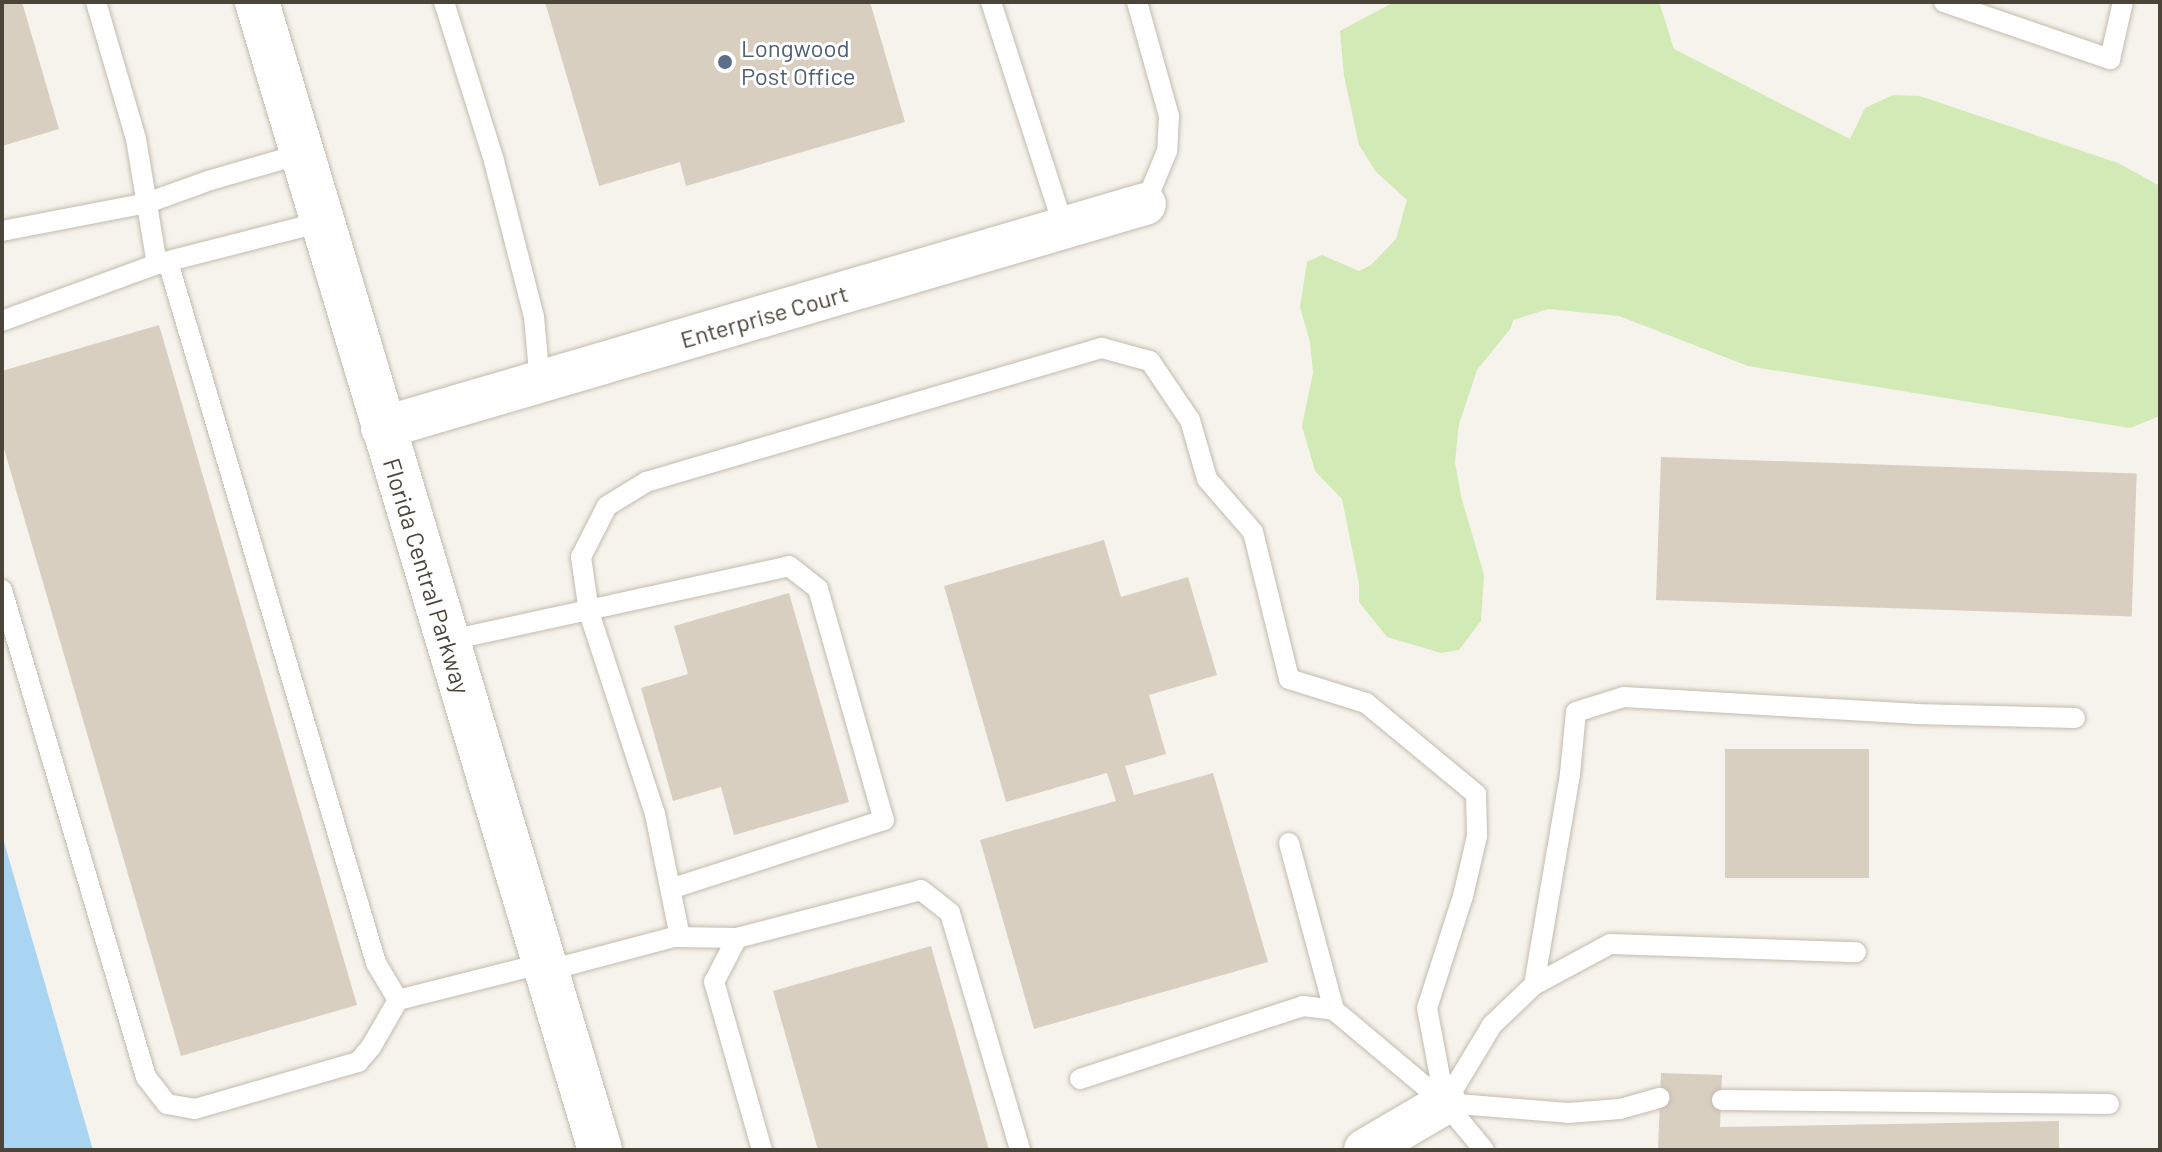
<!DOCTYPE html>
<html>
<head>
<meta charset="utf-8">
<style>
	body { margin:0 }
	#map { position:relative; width:2162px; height:1152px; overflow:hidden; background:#f6f3ec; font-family:Barlow,sans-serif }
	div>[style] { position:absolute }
	.green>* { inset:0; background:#d2eab5 }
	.water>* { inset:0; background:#a9d4f2 }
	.building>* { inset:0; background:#d8cfc1; transform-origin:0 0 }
	.roads { filter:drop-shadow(0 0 2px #c2bbae) drop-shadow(0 0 2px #c2bbae) }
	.service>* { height:20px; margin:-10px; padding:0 10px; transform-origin:10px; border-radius:10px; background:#fff }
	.minor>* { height:42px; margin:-21px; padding:0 21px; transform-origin:21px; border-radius:21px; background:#fff }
	.tertiary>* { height:44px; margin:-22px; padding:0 22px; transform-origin:22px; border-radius:22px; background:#fff }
	.dots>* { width:22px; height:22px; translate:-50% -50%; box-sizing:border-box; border:4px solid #fff; border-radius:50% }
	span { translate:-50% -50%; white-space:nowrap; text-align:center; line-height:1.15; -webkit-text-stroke:6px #fff; paint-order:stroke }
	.service-label { font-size:24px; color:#4e5e75 }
	.left { translate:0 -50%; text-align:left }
	.street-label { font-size:24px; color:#4b4439 }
	.frame { position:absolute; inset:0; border:4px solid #4b4439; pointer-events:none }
</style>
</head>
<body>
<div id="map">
	<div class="green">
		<div style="clip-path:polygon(1394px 2px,1659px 2px,1674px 49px,1850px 139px,1865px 108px,1893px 95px,1920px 96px,2118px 163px,2160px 186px,2160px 416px,2130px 428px,1748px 366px,1619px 316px,1548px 309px,1513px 320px,1511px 328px,1477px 370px,1459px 424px,1455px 462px,1461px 496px,1484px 575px,1481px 621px,1459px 650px,1441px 653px,1387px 637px,1359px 602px,1359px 584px,1342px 499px,1315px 471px,1302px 426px,1313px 373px,1310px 342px,1300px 307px,1307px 262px,1322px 255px,1359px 271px,1371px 265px,1396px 239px,1407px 200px,1376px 172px,1359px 145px,1344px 76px,1340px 31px)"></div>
	</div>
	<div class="water">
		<div style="clip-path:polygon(2px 835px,93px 1150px,2px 1150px)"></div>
	</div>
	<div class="building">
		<div style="clip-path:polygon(2px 2px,22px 2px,59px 129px,2px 146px)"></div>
		<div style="clip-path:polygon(545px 2px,870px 2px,905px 122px,686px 186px,680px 162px,599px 186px)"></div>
		<div style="clip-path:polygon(159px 325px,357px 1005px,181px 1056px,2px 442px,2px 371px)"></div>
		<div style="left:1661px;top:457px;width:476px;height:143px;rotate:2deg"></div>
		<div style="clip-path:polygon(1104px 540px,1121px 597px,1188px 577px,1217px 675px,1149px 695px,1166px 754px,1125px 766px,1134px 795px,1213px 773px,1268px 962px,1034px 1029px,980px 840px,1116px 801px,1107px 773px,1006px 802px,944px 586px)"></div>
		<div style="clip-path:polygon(789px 593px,849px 802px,734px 835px,721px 787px,673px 801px,641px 688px,688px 674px,674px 626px)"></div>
		<div style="left:1725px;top:749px;width:144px;height:129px"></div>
		<div style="clip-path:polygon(931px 946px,989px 1150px,818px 1150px,773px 991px)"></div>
		<div style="clip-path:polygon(1661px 1073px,1722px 1075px,1720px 1127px,2059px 1121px,2059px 1150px,1658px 1150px)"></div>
	</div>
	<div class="roads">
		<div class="service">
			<div style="left:96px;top:2px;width:143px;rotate:73.7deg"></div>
			<div style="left:136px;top:139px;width:127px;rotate:80.5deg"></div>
			<div style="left:444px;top:2px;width:167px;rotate:72.5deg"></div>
			<div style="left:494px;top:161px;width:161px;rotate:75.6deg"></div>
			<div style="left:534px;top:317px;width:66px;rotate:84.8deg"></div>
			<div style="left:991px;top:2px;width:237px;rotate:72.1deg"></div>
			<div style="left:1137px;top:2px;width:118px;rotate:74.3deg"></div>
			<div style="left:1169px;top:116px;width:35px;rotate:93deg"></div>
			<div style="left:1167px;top:151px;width:57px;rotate:112.5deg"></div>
			<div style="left:1944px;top:2px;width:176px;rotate:19deg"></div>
			<div style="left:2110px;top:59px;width:58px;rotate:-77.2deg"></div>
			<div style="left:2px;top:231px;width:148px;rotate:-10.9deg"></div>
			<div style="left:147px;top:203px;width:68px;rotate:-19.8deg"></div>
			<div style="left:211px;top:180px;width:94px;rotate:-16.1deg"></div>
			<div style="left:168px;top:262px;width:731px;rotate:73.47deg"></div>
			<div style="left:376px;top:963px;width:43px;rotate:59.3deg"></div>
			<div style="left:2px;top:321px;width:165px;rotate:-20.2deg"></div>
			<div style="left:157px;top:264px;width:170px;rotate:-14.3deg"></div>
			<div style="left:2px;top:590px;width:508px;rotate:73.53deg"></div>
			<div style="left:146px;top:1077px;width:34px;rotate:52deg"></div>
			<div style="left:167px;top:1104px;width:28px;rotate:10deg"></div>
			<div style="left:195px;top:1109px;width:170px;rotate:-16.1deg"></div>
			<div style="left:358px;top:1062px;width:20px;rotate:-49deg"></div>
			<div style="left:371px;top:1047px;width:54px;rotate:-60.1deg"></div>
			<div style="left:398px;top:1000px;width:151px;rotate:-14.2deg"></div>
			<div style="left:446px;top:641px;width:351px;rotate:-12.3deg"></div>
			<div style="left:789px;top:566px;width:37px;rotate:38deg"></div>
			<div style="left:818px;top:589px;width:240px;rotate:74.1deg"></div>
			<div style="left:884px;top:820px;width:224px;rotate:162.1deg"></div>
			<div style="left:1289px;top:843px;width:173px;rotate:74.9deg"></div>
			<div style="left:680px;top:937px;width:126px;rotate:-101.5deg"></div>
			<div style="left:655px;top:814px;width:213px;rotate:-108.1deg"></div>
			<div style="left:589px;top:612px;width:56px;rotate:-98.3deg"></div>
			<div style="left:581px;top:557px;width:57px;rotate:-63deg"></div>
			<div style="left:607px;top:506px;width:46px;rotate:-31.6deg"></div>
			<div style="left:646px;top:482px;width:475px;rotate:-16.4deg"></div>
			<div style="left:1102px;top:348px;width:50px;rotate:15.2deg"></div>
			<div style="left:1150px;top:361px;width:71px;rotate:55.9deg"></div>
			<div style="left:1190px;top:420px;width:61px;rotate:73.9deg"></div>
			<div style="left:1207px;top:479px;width:70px;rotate:49deg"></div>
			<div style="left:1253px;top:532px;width:151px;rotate:76.2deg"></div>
			<div style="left:1289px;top:679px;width:81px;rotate:17.3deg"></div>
			<div style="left:1366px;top:703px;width:143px;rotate:39.6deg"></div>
			<div style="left:1476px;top:794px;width:42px;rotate:88.6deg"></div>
			<div style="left:1477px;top:836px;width:62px;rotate:103.1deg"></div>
			<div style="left:1463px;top:896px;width:118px;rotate:107.8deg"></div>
			<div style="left:1427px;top:1008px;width:97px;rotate:79.3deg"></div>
			<div style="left:546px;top:971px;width:132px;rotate:-14.9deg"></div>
			<div style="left:674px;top:937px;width:63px;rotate:0.9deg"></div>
			<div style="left:1534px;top:985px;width:214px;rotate:-80.3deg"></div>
			<div style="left:1570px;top:774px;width:62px;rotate:-84.5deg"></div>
			<div style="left:1576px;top:712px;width:50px;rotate:-17.4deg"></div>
			<div style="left:1624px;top:697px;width:291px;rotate:3.3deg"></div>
			<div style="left:1915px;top:714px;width:160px;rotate:1.4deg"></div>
			<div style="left:1080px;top:1079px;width:235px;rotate:-18.1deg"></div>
			<div style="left:1303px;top:1006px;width:31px;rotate:7deg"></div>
			<div style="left:1334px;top:1010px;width:145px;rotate:40deg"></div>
			<div style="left:1445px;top:1103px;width:61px;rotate:50.3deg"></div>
			<div style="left:1722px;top:1100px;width:387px;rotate:0.6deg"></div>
			<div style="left:1445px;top:1103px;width:91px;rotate:-58.9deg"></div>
			<div style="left:1492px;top:1025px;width:58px;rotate:-43.6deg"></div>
			<div style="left:1534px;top:985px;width:86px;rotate:-28.3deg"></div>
			<div style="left:1610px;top:944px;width:246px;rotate:1.9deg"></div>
			<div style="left:1445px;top:1103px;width:123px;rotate:4.6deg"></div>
			<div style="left:1568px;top:1113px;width:52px;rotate:-4.4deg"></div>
			<div style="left:1620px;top:1109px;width:41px;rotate:-15.8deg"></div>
			<div style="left:762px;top:1150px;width:175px;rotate:-105.9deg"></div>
			<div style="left:714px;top:982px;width:50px;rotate:-62.4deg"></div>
			<div style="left:737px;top:938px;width:190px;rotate:-14.6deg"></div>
			<div style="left:921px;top:890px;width:37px;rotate:38deg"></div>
			<div style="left:950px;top:913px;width:247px;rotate:73.5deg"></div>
		</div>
		<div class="minor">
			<div style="left:382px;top:428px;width:795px;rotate:-16.36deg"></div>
			<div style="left:1365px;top:1150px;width:93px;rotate:-30.4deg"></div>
		</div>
		<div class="tertiary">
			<div style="left:257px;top:2px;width:1198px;rotate:73.36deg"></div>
		</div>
	</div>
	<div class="dots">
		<div style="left:725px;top:62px;background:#5c6f8a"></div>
	</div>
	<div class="service-label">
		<span class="left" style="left:741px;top:62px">Longwood<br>Post Office</span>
	</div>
	<div class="street-label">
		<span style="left:764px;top:316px;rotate:-16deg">Enterprise Court</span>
		<span style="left:427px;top:576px;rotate:73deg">Florida Central Parkway</span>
	</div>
	<div class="frame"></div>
</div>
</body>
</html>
